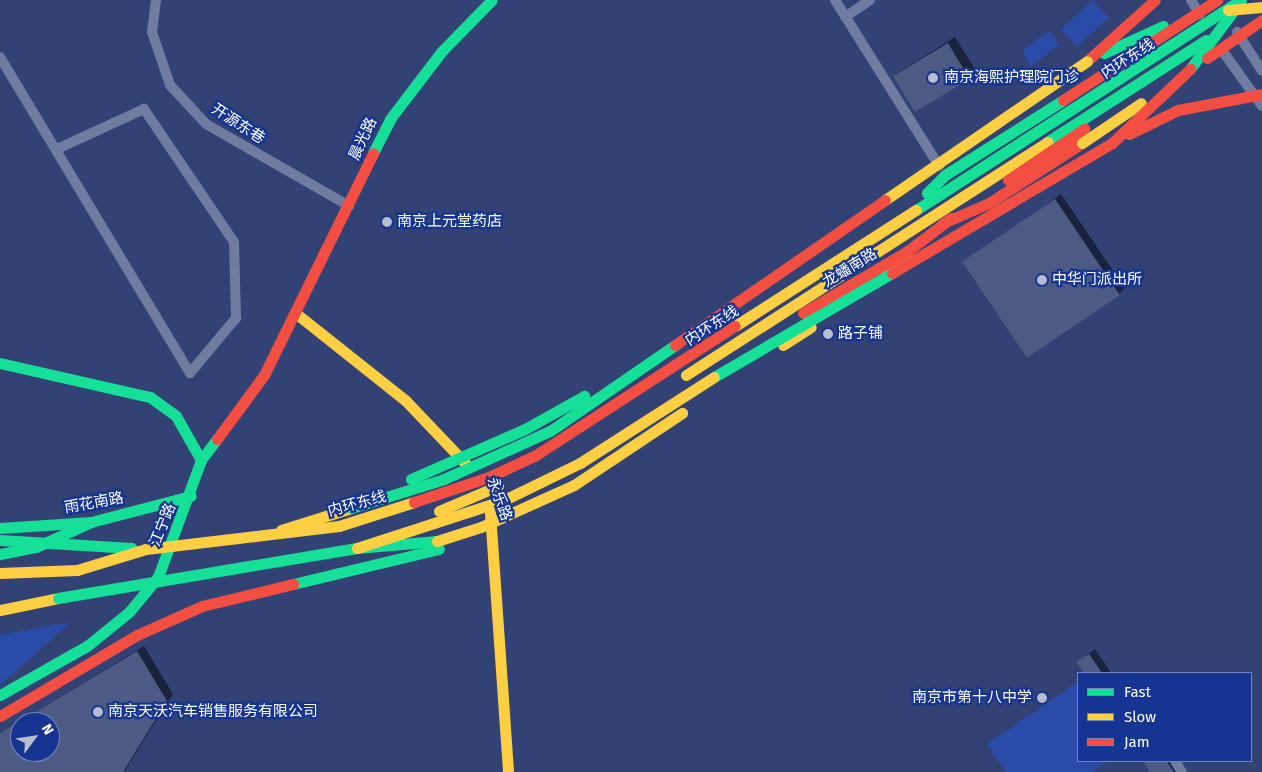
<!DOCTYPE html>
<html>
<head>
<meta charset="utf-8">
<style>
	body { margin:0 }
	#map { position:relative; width:1262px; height:772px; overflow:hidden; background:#324275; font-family:"Fira Sans","Noto Sans SC",sans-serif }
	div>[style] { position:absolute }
	.green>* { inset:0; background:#2a4ba7; transform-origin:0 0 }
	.shadow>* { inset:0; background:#0007; transform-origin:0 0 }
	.building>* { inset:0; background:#4d5a83; transform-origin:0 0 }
	.street>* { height:10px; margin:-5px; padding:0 5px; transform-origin:5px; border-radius:5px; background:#6f7ca0 }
	.fast>* { height:11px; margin:-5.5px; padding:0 5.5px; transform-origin:5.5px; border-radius:5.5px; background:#16e098 }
	.slow>* { height:11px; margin:-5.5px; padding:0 5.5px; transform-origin:5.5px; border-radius:5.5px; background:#ffcf43 }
	.jam>* { height:11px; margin:-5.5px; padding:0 5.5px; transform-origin:5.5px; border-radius:5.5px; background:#f24e42 }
	.fast-bridge>* { height:11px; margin:-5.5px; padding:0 5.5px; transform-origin:5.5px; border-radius:5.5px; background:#16e098 }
	.slow-bridge>* { height:11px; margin:-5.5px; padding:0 5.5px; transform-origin:5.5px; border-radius:5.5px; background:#ffcf43 }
	.jam-bridge>* { height:11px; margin:-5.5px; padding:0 5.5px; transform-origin:5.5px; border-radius:5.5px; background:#f24e42 }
	.dots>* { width:14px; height:14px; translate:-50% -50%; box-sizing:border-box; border:2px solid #163491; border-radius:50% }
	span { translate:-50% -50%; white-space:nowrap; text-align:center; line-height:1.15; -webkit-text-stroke:4.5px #163491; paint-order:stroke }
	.street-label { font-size:15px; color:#fff }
	.poi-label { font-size:15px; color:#fff }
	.left { translate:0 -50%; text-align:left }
	.right { translate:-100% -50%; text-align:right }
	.legend { position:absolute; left:1077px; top:672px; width:175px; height:90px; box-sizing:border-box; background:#163491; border:1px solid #7385bd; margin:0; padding:6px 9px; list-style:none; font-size:15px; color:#fff }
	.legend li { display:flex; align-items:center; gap:10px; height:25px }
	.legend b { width:25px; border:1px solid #7385bd }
	.north { position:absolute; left:10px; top:712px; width:50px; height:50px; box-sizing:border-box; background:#163491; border:1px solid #7385bd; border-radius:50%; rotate:59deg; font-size:14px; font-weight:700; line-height:20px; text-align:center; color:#fff }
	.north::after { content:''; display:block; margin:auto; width:18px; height:22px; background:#b7bdcf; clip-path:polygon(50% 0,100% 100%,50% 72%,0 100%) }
</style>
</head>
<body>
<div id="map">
	<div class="green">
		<div style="left:1093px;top:0;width:24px;height:43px;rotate:48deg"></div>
		<div style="clip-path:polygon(1050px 31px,1059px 45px,1031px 66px,1022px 50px)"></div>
		<div style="clip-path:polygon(71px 622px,0 685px,0 635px)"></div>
		<div style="clip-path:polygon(1078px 682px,1078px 761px,1108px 761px,1091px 772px,1006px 772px,987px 744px)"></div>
	</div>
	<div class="shadow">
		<div style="left:955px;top:37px;width:40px;height:72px;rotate:58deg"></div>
		<div style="clip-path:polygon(1061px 194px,1125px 288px,1119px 294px,966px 264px)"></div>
		<div style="clip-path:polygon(evenodd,144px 646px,173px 694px,124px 772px,0 772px,0 733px,144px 646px,20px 722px,50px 722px,50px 752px,20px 752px,20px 722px)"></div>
		<div style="clip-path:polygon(1095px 649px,1111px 673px,1085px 673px,1078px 662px)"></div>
		<div style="clip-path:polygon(1144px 761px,1176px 761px,1183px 772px,1151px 772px)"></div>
	</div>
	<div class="building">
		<div style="left:948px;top:43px;width:42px;height:64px;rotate:59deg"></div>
		<div style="left:1055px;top:199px;width:116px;height:112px;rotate:56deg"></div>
		<div style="clip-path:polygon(evenodd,137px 651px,167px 701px,123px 772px,0 772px,0 733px,137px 651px,20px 722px,50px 722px,50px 752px,20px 752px,20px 722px)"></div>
		<div style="clip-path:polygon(1089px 654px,1102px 673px,1084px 673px,1076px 662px)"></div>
		<div style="clip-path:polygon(1143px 761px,1167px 761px,1174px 772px,1150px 772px)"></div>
	</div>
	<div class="street">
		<div style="left:156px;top:0;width:32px;rotate:97deg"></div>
		<div style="left:152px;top:32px;width:56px;rotate:71.2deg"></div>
		<div style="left:170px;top:85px;width:53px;rotate:47.3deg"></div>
		<div style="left:206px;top:124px;width:165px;rotate:29.8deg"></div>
		<div style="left:835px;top:0;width:196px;rotate:57.9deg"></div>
		<div style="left:1191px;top:0;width:17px;rotate:59deg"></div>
		<div style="left:845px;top:17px;width:30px;rotate:-34deg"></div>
		<div style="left:1237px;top:32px;width:46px;rotate:57.3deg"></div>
		<div style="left:1224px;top:53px;width:65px;rotate:54.4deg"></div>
		<div style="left:0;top:57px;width:369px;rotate:59deg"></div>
		<div style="left:190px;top:373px;width:72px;rotate:-50.1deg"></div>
		<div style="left:236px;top:318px;width:76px;rotate:-91.5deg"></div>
		<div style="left:234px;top:242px;width:161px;rotate:-124.1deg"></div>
		<div style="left:144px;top:109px;width:96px;rotate:155.3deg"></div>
		<div style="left:1175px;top:761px;width:13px;rotate:58deg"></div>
	</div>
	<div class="fast">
		<div style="left:1104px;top:53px;width:65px;rotate:-24.6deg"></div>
		<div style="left:1047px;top:142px;width:189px;rotate:-32.7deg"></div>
		<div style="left:373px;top:153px;width:38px;rotate:-63deg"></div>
		<div style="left:390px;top:119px;width:86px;rotate:-52.6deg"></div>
		<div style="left:442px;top:51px;width:71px;rotate:-45.6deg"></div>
		<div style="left:927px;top:193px;width:25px;rotate:-45deg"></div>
		<div style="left:945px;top:175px;width:140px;rotate:-32.4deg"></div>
		<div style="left:0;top:363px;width:154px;rotate:12.8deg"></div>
		<div style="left:150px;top:397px;width:32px;rotate:36deg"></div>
		<div style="left:176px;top:416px;width:51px;rotate:60.4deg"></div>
		<div style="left:0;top:528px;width:91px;rotate:-3.8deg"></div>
		<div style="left:91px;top:522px;width:103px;rotate:-14.6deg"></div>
		<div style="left:0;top:554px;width:37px;rotate:-11deg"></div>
		<div style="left:36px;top:547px;width:60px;rotate:-24.4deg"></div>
		<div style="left:0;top:695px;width:100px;rotate:-29.4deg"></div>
		<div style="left:87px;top:646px;width:54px;rotate:-39deg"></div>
		<div style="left:129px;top:612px;width:45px;rotate:-50.4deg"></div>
		<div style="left:158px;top:577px;width:125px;rotate:-69.8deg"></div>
		<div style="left:201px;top:460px;width:26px;rotate:-53deg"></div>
	</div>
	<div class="slow">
		<div style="left:886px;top:273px;width:33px;rotate:-45deg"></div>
		<div style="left:298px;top:315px;width:138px;rotate:38.5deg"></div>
		<div style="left:406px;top:401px;width:86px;rotate:46.4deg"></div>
		<div style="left:783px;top:345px;width:33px;rotate:-33deg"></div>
		<div style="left:686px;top:375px;width:430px;rotate:-32.8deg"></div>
		<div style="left:490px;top:513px;width:260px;rotate:86deg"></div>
		<div style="left:281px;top:530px;width:73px;rotate:-17.4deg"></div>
		<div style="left:0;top:610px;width:59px;rotate:-11.7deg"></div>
	</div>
	<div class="jam">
		<div style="left:1087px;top:61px;width:91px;rotate:-41.9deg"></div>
		<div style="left:1008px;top:180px;width:92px;rotate:-33.9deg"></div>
		<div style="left:943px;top:223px;width:50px;rotate:-23.5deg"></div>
		<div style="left:989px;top:203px;width:111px;rotate:-32.8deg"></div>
		<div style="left:803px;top:313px;width:123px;rotate:-30.7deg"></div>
		<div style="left:909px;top:250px;width:53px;rotate:-37.3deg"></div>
		<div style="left:217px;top:439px;width:79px;rotate:-53.7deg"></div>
		<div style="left:264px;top:375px;width:247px;rotate:-63.8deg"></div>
	</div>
	<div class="fast-bridge">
		<div style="left:1190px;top:69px;width:79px;rotate:-53.3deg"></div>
		<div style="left:916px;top:210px;width:387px;rotate:-32.9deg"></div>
		<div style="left:714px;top:377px;width:206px;rotate:-30.3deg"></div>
		<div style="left:411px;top:479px;width:124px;rotate:-23.7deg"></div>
		<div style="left:525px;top:429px;width:68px;rotate:-29.2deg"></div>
		<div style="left:351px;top:508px;width:97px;rotate:-17.3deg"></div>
		<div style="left:444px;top:479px;width:116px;rotate:-24.4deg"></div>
		<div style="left:550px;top:431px;width:152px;rotate:-34.5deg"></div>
		<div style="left:0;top:540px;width:132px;rotate:3.5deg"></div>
		<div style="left:293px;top:584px;width:150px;rotate:-13.5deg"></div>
		<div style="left:58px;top:598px;width:303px;rotate:-9.5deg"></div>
		<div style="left:357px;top:548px;width:80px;rotate:-5deg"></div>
	</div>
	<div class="slow-bridge">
		<div style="left:1228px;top:10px;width:34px;rotate:-5deg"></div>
		<div style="left:1082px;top:143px;width:71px;rotate:-34.1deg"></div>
		<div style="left:885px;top:200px;width:245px;rotate:-34.5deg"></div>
		<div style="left:735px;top:326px;width:215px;rotate:-32.7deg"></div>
		<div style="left:439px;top:511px;width:64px;rotate:-23deg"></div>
		<div style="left:437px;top:541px;width:46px;rotate:-17.7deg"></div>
		<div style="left:481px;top:527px;width:102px;rotate:-24.3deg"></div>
		<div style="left:574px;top:485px;width:130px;rotate:-33.7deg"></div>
		<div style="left:357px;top:548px;width:152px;rotate:-18deg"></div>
		<div style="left:502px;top:501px;width:87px;rotate:-26deg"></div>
		<div style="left:580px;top:463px;width:159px;rotate:-32.7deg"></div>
		<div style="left:0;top:573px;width:77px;rotate:-2.2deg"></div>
		<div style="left:77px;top:570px;width:72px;rotate:-16.9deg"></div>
		<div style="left:146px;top:549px;width:194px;rotate:-6.8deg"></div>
		<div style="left:339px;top:526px;width:79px;rotate:-17.7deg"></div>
	</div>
	<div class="jam-bridge">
		<div style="left:1207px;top:58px;width:67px;rotate:-34.6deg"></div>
		<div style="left:1063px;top:100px;width:184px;rotate:-33deg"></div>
		<div style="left:1129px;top:134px;width:55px;rotate:-26.1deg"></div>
		<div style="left:1178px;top:110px;width:86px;rotate:-10.8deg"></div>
		<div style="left:892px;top:273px;width:256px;rotate:-30.6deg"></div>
		<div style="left:1112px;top:143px;width:108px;rotate:-43.5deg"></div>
		<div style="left:675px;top:345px;width:255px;rotate:-34.6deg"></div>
		<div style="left:414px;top:502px;width:79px;rotate:-18.4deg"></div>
		<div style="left:489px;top:477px;width:52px;rotate:-25.1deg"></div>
		<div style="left:536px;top:455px;width:237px;rotate:-33deg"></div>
		<div style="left:0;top:716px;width:159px;rotate:-30.6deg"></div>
		<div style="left:137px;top:635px;width:71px;rotate:-24deg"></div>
		<div style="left:202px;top:606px;width:94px;rotate:-13.6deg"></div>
	</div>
	<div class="dots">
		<div style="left:933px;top:78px;background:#b7bdcf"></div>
		<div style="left:387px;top:222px;background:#b7bdcf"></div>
		<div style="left:1042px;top:280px;background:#b7bdcf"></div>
		<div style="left:828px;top:334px;background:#b7bdcf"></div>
		<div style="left:1042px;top:698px;background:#b7bdcf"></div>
		<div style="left:98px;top:712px;background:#b7bdcf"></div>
	</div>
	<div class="street-label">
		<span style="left:1128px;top:59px;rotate:-33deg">内环东线</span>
		<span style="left:238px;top:124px;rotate:33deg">开源东巷</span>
		<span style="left:363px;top:139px;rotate:-65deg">晨光路</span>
		<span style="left:850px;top:268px;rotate:-31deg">龙蟠南路</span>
		<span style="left:712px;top:326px;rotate:-33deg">内环东线</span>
		<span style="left:499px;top:499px;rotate:70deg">永乐路</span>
		<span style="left:94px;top:503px;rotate:-10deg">雨花南路</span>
		<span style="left:357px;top:504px;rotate:-15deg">内环东线</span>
		<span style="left:163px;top:525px;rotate:-68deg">江宁路</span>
	</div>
	<div class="poi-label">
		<span class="left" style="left:944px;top:78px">南京海熙护理院门诊</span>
		<span class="left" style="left:397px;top:222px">南京上元堂药店</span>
		<span class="left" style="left:1052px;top:280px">中华门派出所</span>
		<span class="left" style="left:838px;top:334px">路子铺</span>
		<span class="right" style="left:1032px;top:698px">南京市第十八中学</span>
		<span class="left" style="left:108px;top:712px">南京天沃汽车销售服务有限公司</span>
	</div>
	<ul class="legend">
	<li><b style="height:6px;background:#16e098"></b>Fast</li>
	<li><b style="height:6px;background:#ffcf43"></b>Slow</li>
	<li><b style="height:6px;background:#f24e42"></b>Jam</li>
	</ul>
	<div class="north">N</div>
</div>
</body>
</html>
